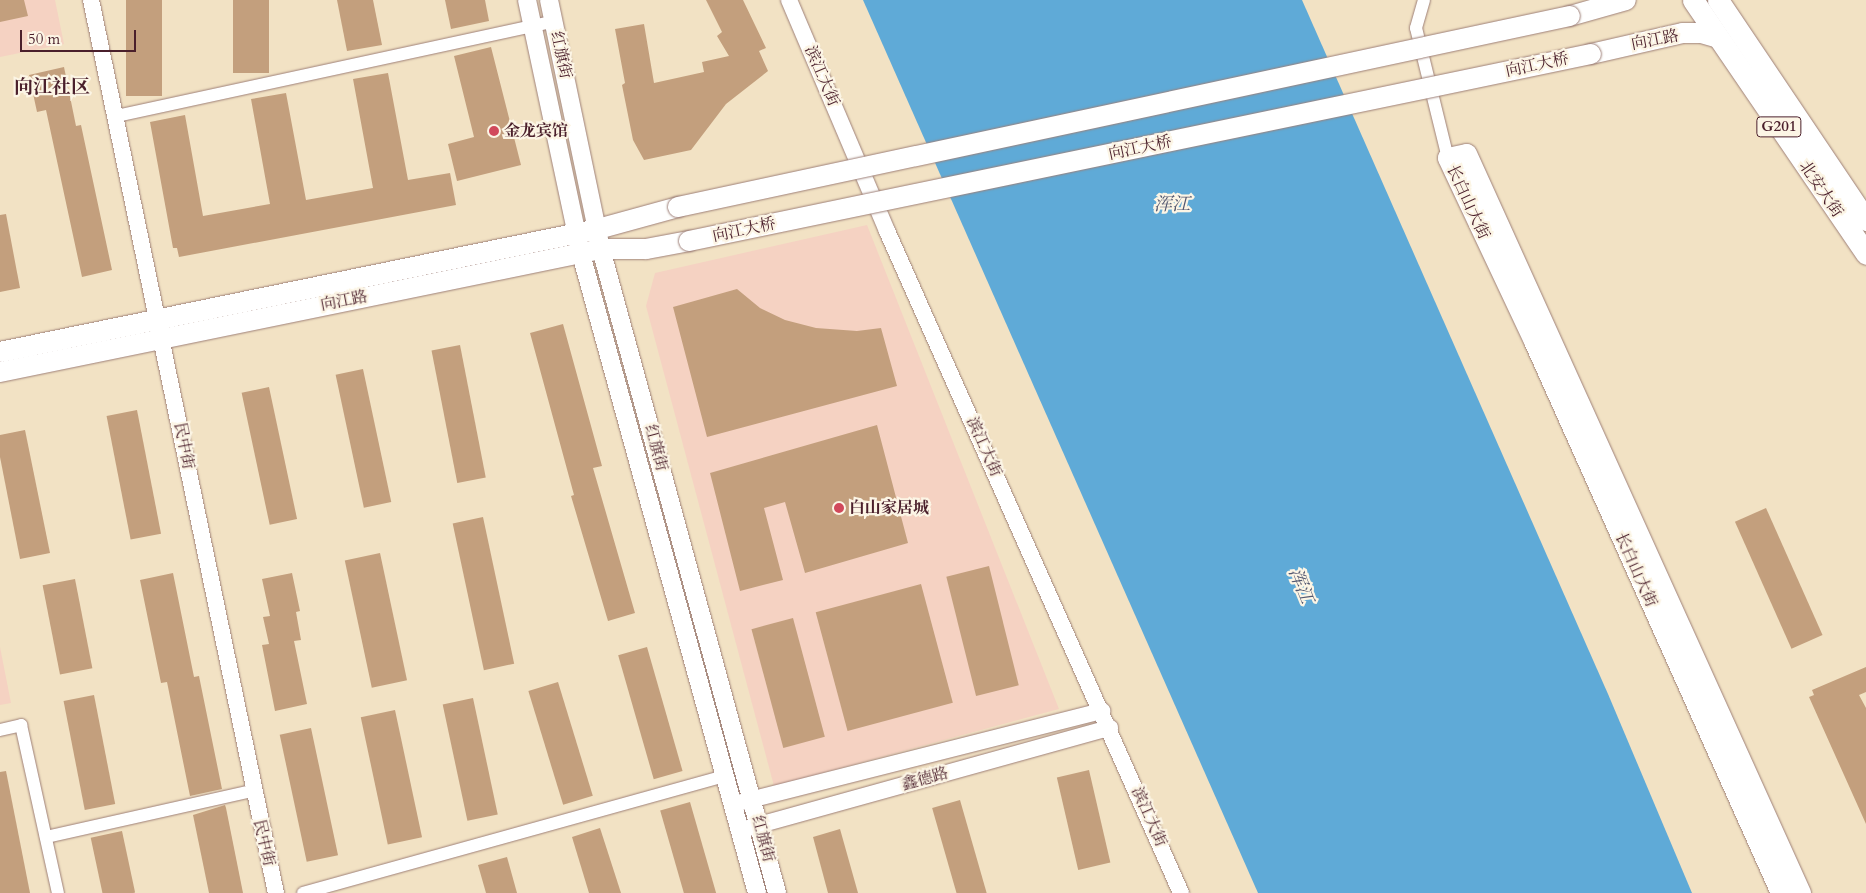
<!DOCTYPE html>
<html>
<head>
<meta charset="utf-8">
<style>
	body { margin:0 }
	#map { position:relative; width:1866px; height:893px; overflow:hidden; background:#f2e2c4; font-family:Cardo,"Noto Serif SC",serif }
	div>[style] { position:absolute }
	.built>* { inset:0; background:#f5d2c2 }
	.water>* { inset:0; background:#5faad7 }
	.building>* { inset:0; background:#c39f7d; transform-origin:0 0 }
	.roads { filter:drop-shadow(0 0 1px #9e8078) drop-shadow(0 0 1px #9e8078) }
	.minor>* { height:12px; margin:-6px; padding:0 6px; transform-origin:6px; border-radius:6px; background:#fff }
	.tertiary>* { height:16px; margin:-8px; padding:0 8px; transform-origin:8px; border-radius:8px; background:#fff }
	.secondary>* { height:18px; margin:-9px; padding:0 9px; transform-origin:9px; border-radius:9px; background:#fff }
	.primary>* { height:20px; margin:-10px; padding:0 10px; transform-origin:10px; border-radius:10px; background:#fff }
	.trunk>* { height:21px; margin:-10.5px; padding:0 10.5px; transform-origin:10.5px; border-radius:10.5px; background:#fff }
	.bridges { filter:drop-shadow(0 0 1px #9e8078) drop-shadow(0 0 1px #9e8078) }
	.primary-bridge>* { height:20px; margin:-10px; padding:0 10px; transform-origin:10px; border-radius:10px; background:#fff }
	.dots>* { width:14px; height:14px; translate:-50% -50%; box-sizing:border-box; border:2px solid #fcf5e5; border-radius:50% }
	span { translate:-50% -50%; white-space:nowrap; text-align:center; line-height:1.15; -webkit-text-stroke:4.5px #fcf5e5; paint-order:stroke }
	.shield-label span { padding:1px 4px; background:#fcf5e5; border:1px solid; border-radius:4px; -webkit-text-stroke-width:0 }
	.shield-label { font-size:15px; color:#4a1f2b; font-weight:700 }
	.street-label { font-size:16px; color:#4a1f2b }
	.poi-label { font-size:16px; color:#4a1f2b; font-weight:700 }
	.left { translate:0 -50%; text-align:left }
	.water-label { font-size:18px; color:#525770; font-style:italic }
	.quarter-label { font-size:19px; color:#4a1f2b; font-weight:700 }
	.scale { position:absolute; left:20px; top:30px; width:116px; height:22px; box-sizing:border-box; border:2px solid #4a1f2b; border-top:0; padding-left:6px; font-size:15px; line-height:18px; white-space:nowrap; color:#4a1f2b; -webkit-text-stroke:4px #fcf5e5; paint-order:stroke }
</style>
</head>
<body>
<div id="map">
	<div class="built">
		<div style="clip-path:polygon(0 0,55px 0,64px 44px,0 57px)"></div>
		<div style="clip-path:polygon(867px 225px,1059px 709px,774px 786px,646px 306px,655px 273px)"></div>
		<div style="clip-path:polygon(0 647px,11px 703px,0 705px)"></div>
	</div>
	<div class="water">
		<div style="clip-path:polygon(863px 0,1302px 0,1608px 694px,1692px 893px,1258px 893px)"></div>
	</div>
	<div class="building">
		<div style="clip-path:polygon(0 0,24px 0,28px 16px,0 22px)"></div>
		<div style="left:126px;top:0;width:36px;height:96px"></div>
		<div style="left:233px;top:0;width:36px;height:73px"></div>
		<div style="clip-path:polygon(337px 0,373px 0,382px 45px,347px 51px)"></div>
		<div style="clip-path:polygon(445px 0,485px 0,489px 21px,451px 29px)"></div>
		<div style="clip-path:polygon(706px 0,743px 0,766px 48px,759px 51px,768px 71px,726px 104px,691px 150px,644px 160px,633px 140px,622px 85px,625px 83px,615px 29px,644px 24px,654px 83px,704px 72px,702px 62px,729px 56px,717px 36px,722px 32px)"></div>
		<div style="clip-path:polygon(491px 47px,521px 165px,457px 181px,448px 144px,474px 137px,454px 56px)"></div>
		<div style="clip-path:polygon(64px 67px,76px 126px,81px 125px,112px 270px,82px 277px,46px 110px,37px 112px,29px 75px)"></div>
		<div style="clip-path:polygon(388px 73px,408px 180px,450px 173px,456px 205px,179px 257px,177px 248px,173px 248px,150px 122px,185px 115px,203px 216px,270px 204px,251px 99px,286px 93px,306px 200px,373px 188px,353px 79px)"></div>
		<div style="clip-path:polygon(6px 214px,20px 288px,0 292px,0 215px)"></div>
		<div style="clip-path:polygon(737px 289px,760px 308px,785px 320px,816px 328px,857px 331px,881px 328px,897px 386px,707px 437px,673px 307px)"></div>
		<div style="clip-path:polygon(563px 324px,602px 466px,593px 468px,635px 613px,608px 621px,571px 496px,574px 495px,530px 333px)"></div>
		<div style="left:460px;top:345px;width:135px;height:29px;rotate:79deg"></div>
		<div style="left:363px;top:369px;width:136px;height:28px;rotate:78deg"></div>
		<div style="left:269px;top:387px;width:135px;height:28px;rotate:78deg"></div>
		<div style="left:137px;top:410px;width:126px;height:31px;rotate:79deg"></div>
		<div style="clip-path:polygon(877px 425px,908px 543px,805px 573px,785px 502px,764px 508px,783px 580px,740px 591px,710px 473px)"></div>
		<div style="clip-path:polygon(25px 430px,50px 553px,20px 559px,0 457px,0 435px)"></div>
		<div style="left:1766px;top:508px;width:139px;height:34px;rotate:66deg"></div>
		<div style="left:483px;top:517px;width:150px;height:31px;rotate:78deg"></div>
		<div style="left:380px;top:553px;width:130px;height:36px;rotate:78deg"></div>
		<div style="left:989px;top:566px;width:123px;height:44px;rotate:76deg"></div>
		<div style="clip-path:polygon(173px 573px,194px 677px,199px 676px,222px 789px,190px 796px,167px 682px,161px 683px,140px 580px)"></div>
		<div style="clip-path:polygon(292px 573px,300px 611px,296px 612px,301px 640px,294px 641px,307px 704px,275px 711px,262px 645px,269px 644px,263px 617px,270px 616px,262px 579px)"></div>
		<div style="left:75px;top:579px;width:91px;height:33px;rotate:79deg"></div>
		<div style="left:921px;top:584px;width:123px;height:109px;rotate:75deg"></div>
		<div style="left:793px;top:618px;width:123px;height:43px;rotate:75deg"></div>
		<div style="left:647px;top:647px;width:129px;height:30px;rotate:74deg"></div>
		<div style="clip-path:polygon(1866px 667px,1866px 692px,1859px 695px,1866px 708px,1866px 824px,1809px 697px,1814px 695px,1812px 690px)"></div>
		<div style="left:558px;top:682px;width:119px;height:31px;rotate:73deg"></div>
		<div style="left:94px;top:695px;width:111px;height:31px;rotate:79deg"></div>
		<div style="left:473px;top:698px;width:119px;height:31px;rotate:78deg"></div>
		<div style="left:395px;top:710px;width:130px;height:35px;rotate:78deg"></div>
		<div style="left:311px;top:728px;width:130px;height:32px;rotate:78deg"></div>
		<div style="left:1089px;top:770px;width:95px;height:33px;rotate:77deg"></div>
		<div style="clip-path:polygon(6px 771px,30px 893px,0 893px,0 772px)"></div>
		<div style="left:960px;top:800px;width:97px;height:29px;rotate:74deg"></div>
		<div style="left:690px;top:802px;width:95px;height:31px;rotate:74deg"></div>
		<div style="clip-path:polygon(225px 805px,226px 808px,243px 893px,209px 893px,193px 815px)"></div>
		<div style="clip-path:polygon(600px 828px,621px 893px,589px 893px,572px 837px)"></div>
		<div style="clip-path:polygon(840px 829px,858px 893px,828px 893px,813px 837px)"></div>
		<div style="left:122px;top:831px;width:63px;height:32px;rotate:78deg"></div>
		<div style="clip-path:polygon(507px 857px,517px 893px,486px 893px,478px 865px)"></div>
	</div>
	<div class="roads">
		<div class="minor">
			<div style="left:1424px;top:0;width:29px;rotate:106deg"></div>
			<div style="left:1416px;top:28px;width:134px;rotate:76.2deg"></div>
			<div style="left:116px;top:116px;width:448px;rotate:-12.2deg"></div>
			<div style="left:0;top:730px;width:22px;rotate:-13deg"></div>
			<div style="left:21px;top:725px;width:172px;rotate:77.6deg"></div>
			<div style="left:46px;top:837px;width:211px;rotate:-12.6deg"></div>
			<div style="left:303px;top:893px;width:439px;rotate:-15.5deg"></div>
		</div>
		<div class="tertiary">
			<div style="left:91px;top:0;width:912px;rotate:78.3deg"></div>
			<div style="left:789px;top:0;width:251px;rotate:67deg"></div>
			<div style="left:887px;top:231px;width:724px;rotate:66.05deg"></div>
			<div style="left:734px;top:804px;width:380px;rotate:-14.2deg"></div>
			<div style="left:741px;top:830px;width:383px;rotate:-15.5deg"></div>
		</div>
		<div class="secondary">
			<div style="left:527px;top:0;width:260px;rotate:78deg"></div>
			<div style="left:581px;top:254px;width:663px;rotate:74.6deg"></div>
			<div style="left:549px;top:0;width:254px;rotate:78.2deg"></div>
			<div style="left:601px;top:249px;width:668px;rotate:74.71deg"></div>
		</div>
		<div class="primary">
			<div style="left:1570px;top:16px;width:58px;rotate:-15.9deg"></div>
			<div style="left:1591px;top:54px;width:94px;rotate:-12.9deg"></div>
			<div style="left:1683px;top:33px;width:18px"></div>
			<div style="left:1701px;top:33px;width:18px;rotate:16deg"></div>
			<div style="left:0;top:352px;width:611px;rotate:-11.62deg"></div>
			<div style="left:598px;top:229px;width:83px;rotate:-15.4deg"></div>
			<div style="left:0;top:372px;width:613px;rotate:-11.57deg"></div>
			<div style="left:601px;top:249px;width:45px"></div>
			<div style="left:646px;top:249px;width:44px;rotate:-10.5deg"></div>
			<div style="left:1781px;top:893px;width:605px;rotate:-114.11deg"></div>
			<div style="left:1534px;top:341px;width:202px;rotate:-115.2deg"></div>
			<div style="left:1448px;top:158px;width:19px;rotate:-12deg"></div>
			<div style="left:1467px;top:154px;width:811px;rotate:65.68deg"></div>
		</div>
		<div class="trunk">
			<div style="left:1693px;top:0;width:307px;rotate:55.7deg"></div>
			<div style="left:1718px;top:0;width:265px;rotate:56.1deg"></div>
		</div>
	</div>
	<div class="bridges">
		<div class="primary-bridge">
			<div style="left:678px;top:207px;width:912px;rotate:-12.09deg"></div>
			<div style="left:689px;top:241px;width:921px;rotate:-11.71deg"></div>
		</div>
	</div>
	<div class="dots">
		<div style="left:494px;top:131px;background:#d1495b"></div>
		<div style="left:839px;top:508px;background:#d1495b"></div>
	</div>
	<div class="shield-label">
		<span style="left:1779px;top:127px">G201</span>
	</div>
	<div class="street-label">
		<span style="left:1655px;top:40px;rotate:-11deg">向江路</span>
		<span style="left:561px;top:55px;rotate:78deg">红旗街</span>
		<span style="left:1537px;top:65px;rotate:-12deg">向江大桥</span>
		<span style="left:822px;top:76px;rotate:67deg">滨江大街</span>
		<span style="left:1140px;top:148px;rotate:-12deg">向江大桥</span>
		<span style="left:1821px;top:189px;rotate:56deg">北安大街</span>
		<span style="left:1468px;top:202px;rotate:65deg">长白山大街</span>
		<span style="left:744px;top:230px;rotate:-12deg">向江大桥</span>
		<span style="left:344px;top:301px;rotate:-11deg">向江路</span>
		<span style="left:184px;top:446px;rotate:79deg">民中街</span>
		<span style="left:984px;top:447px;rotate:66deg">滨江大街</span>
		<span style="left:656px;top:448px;rotate:75deg">红旗街</span>
		<span style="left:1636px;top:570px;rotate:66deg">长白山大街</span>
		<span style="left:925px;top:779px;rotate:-15deg">鑫德路</span>
		<span style="left:1149px;top:817px;rotate:66deg">滨江大街</span>
		<span style="left:763px;top:839px;rotate:75deg">红旗街</span>
		<span style="left:264px;top:843px;rotate:77deg">民中街</span>
	</div>
	<div class="poi-label">
		<span class="left" style="left:504px;top:131px">金龙宾馆</span>
		<span class="left" style="left:849px;top:508px">白山家居城</span>
	</div>
	<div class="water-label">
		<span style="left:1172px;top:205px">浑江</span>
		<span style="left:1300px;top:586px;rotate:68deg">浑江</span>
	</div>
	<div class="quarter-label">
		<span style="left:52px;top:88px">向江社区</span>
	</div>
	<div class="scale">50 m</div>
</div>
</body>
</html>
